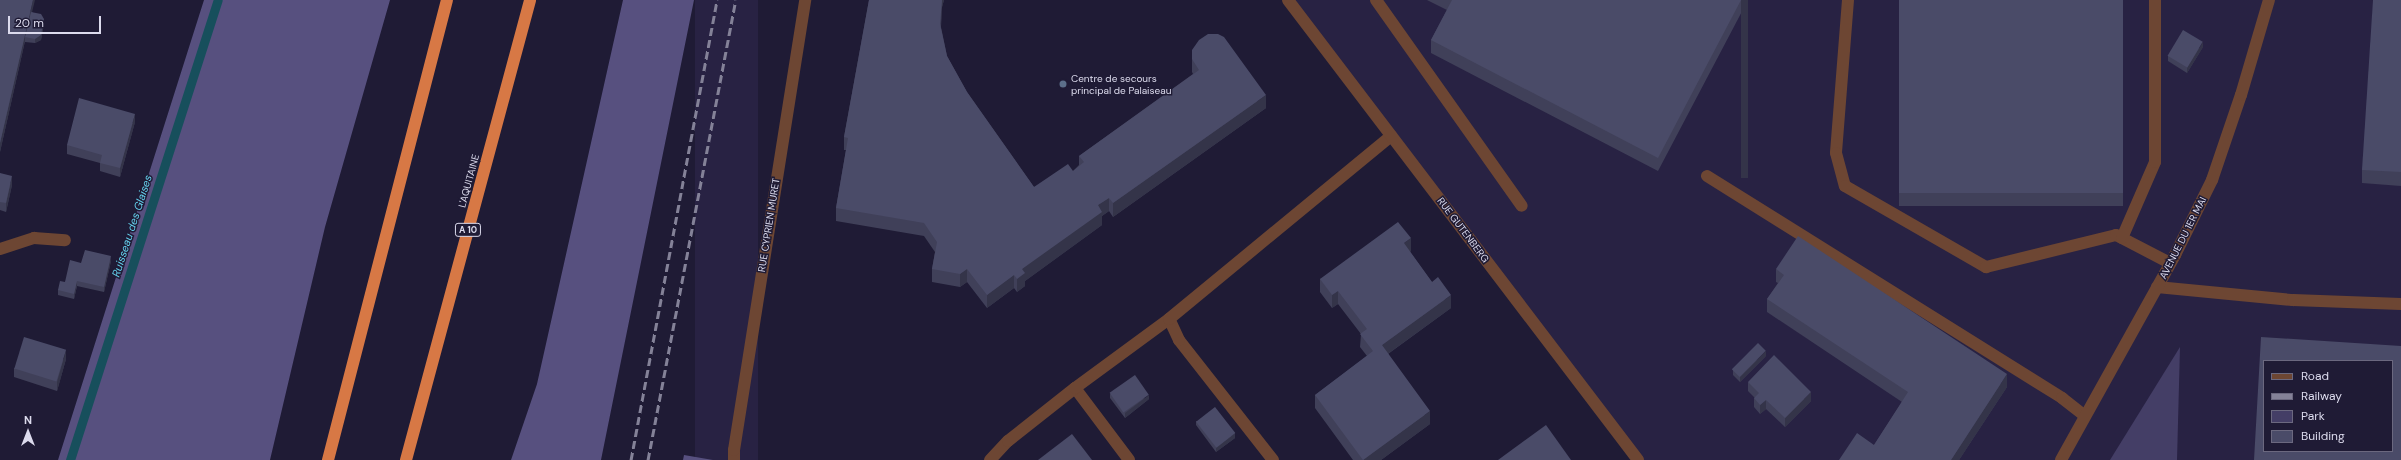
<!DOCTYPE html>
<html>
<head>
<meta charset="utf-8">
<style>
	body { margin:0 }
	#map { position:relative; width:2401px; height:460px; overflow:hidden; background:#1f1b35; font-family:"DM Sans",sans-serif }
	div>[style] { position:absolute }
	.built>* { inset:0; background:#282243; transform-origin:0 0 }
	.green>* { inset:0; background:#443e66 }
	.forest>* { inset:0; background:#57507f }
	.stream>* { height:9px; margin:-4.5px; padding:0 4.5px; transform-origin:4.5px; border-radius:4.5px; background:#174f5c }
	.service>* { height:12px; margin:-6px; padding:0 6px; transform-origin:6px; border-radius:6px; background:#6d4633 }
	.tertiary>* { height:12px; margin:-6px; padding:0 6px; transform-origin:6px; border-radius:6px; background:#6d4633 }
	.motorway>* { height:12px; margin:-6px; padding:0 6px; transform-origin:6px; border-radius:6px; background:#d77845 }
	.rail>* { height:3px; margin-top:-1.5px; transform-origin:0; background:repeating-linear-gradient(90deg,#848298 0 8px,transparent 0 12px) }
	.wall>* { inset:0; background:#404059; transform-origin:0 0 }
	.shaded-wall>* { inset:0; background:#343449; transform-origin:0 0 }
	.building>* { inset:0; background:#4a4b68; transform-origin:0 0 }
	.dots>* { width:11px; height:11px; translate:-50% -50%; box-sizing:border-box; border:2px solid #1f1b35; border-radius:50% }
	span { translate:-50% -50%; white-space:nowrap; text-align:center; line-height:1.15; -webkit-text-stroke:3px #1f1b35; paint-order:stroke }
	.shield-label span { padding:1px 3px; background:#1f1b35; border:1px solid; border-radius:3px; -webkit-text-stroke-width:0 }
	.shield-label { font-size:9px; color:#dcdbed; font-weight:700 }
	.poi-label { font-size:10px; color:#dcdbed }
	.left { translate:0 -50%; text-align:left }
	.street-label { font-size:10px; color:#dcdbed }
	.water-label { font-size:11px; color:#64d0ec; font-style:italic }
	.legend { position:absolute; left:2263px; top:360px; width:130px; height:92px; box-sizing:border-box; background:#1f1b35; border:1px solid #6b687f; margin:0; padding:5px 7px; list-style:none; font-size:12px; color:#dcdbed }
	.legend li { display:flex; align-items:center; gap:8px; height:20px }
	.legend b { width:20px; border:1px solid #6b687f }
	.north { position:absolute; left:8px; top:412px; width:40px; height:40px; -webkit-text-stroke:3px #1f1b35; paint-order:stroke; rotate:0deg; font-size:11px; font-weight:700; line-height:16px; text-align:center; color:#dcdbed }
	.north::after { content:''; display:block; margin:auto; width:14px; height:18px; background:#dcdbed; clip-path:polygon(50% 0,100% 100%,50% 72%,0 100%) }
	.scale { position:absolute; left:8px; top:16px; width:93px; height:18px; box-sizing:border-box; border:2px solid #dcdbed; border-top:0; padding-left:5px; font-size:12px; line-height:14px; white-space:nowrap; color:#dcdbed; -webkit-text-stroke:3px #1f1b35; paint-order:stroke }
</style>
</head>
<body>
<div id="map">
	<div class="built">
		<div style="left:695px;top:0;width:63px;height:469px"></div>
		<div style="clip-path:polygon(evenodd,1288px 0,2401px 0,2401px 460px,1638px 460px,1288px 0,2264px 361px,2392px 361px,2392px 451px,2264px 451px,2264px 361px)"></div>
	</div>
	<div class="green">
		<div style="clip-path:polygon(2180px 347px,2177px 460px,2110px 460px)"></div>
	</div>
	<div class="forest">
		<div style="clip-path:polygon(204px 0,390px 0,325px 227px,270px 460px,58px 460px)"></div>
		<div style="clip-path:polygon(623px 0,694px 0,601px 460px,511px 460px,537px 384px)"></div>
		<div style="clip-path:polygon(684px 455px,713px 460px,683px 460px)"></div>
	</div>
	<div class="stream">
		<div style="left:70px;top:460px;width:483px;rotate:-72.2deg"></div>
	</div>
	<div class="service">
		<div style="left:1376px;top:0;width:252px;rotate:54.7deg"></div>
		<div style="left:1848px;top:0;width:153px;rotate:94.5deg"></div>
		<div style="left:1836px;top:153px;width:34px;rotate:75deg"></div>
		<div style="left:1845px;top:186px;width:163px;rotate:29.9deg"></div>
		<div style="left:1986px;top:267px;width:134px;rotate:-13.8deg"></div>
		<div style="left:2116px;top:235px;width:61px;rotate:27.4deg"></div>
		<div style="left:1707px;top:176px;width:419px;rotate:32deg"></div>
		<div style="left:2062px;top:398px;width:29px;rotate:38deg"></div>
		<div style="left:2122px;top:238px;width:83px;rotate:-66.5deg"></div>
		<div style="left:2155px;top:162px;width:162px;rotate:-90deg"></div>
		<div style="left:0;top:249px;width:36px;rotate:-18deg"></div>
		<div style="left:34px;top:238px;width:31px;rotate:4deg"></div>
		<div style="left:2157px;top:287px;width:137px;rotate:5.5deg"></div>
		<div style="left:2293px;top:300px;width:108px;rotate:2.1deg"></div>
		<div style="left:1075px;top:388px;width:90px;rotate:53.1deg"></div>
		<div style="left:734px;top:460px;width:10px;rotate:-90deg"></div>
		<div style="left:734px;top:450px;width:456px;rotate:-81deg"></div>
		<div style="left:990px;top:460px;width:26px;rotate:-47deg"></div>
		<div style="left:1008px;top:441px;width:85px;rotate:-38.3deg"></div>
		<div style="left:1075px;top:388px;width:117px;rotate:-36.3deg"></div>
		<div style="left:1273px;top:460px;width:152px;rotate:-128.1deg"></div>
		<div style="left:1179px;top:340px;width:23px;rotate:-115deg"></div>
		<div style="left:1169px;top:319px;width:288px;rotate:-39.5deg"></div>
	</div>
	<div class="tertiary">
		<div style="left:1288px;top:0;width:578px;rotate:52.73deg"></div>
		<div style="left:2061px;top:460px;width:235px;rotate:-60.9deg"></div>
		<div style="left:2175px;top:255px;width:84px;rotate:-63.7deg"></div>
		<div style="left:2212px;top:180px;width:90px;rotate:-71.2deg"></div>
		<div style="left:2241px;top:95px;width:99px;rotate:-73.6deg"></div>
	</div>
	<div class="motorway">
		<div style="left:328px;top:460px;width:475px;rotate:-75.5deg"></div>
		<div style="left:406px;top:460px;width:476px;rotate:-74.9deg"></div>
	</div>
	<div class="rail">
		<div style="left:631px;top:460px;width:468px;rotate:-79.4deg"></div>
		<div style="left:648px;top:460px;width:468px;rotate:-79.2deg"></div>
	</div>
	<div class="wall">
		<div style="clip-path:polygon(0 0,32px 12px,44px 24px,41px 40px,35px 43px,25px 42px,25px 41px,0 152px)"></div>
		<div style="clip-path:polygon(869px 0,944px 0,942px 7px,941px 27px,947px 56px,967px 92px,1034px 187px,1073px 171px,1079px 165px,1079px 156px,1193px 74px,1192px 72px,1192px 50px,1266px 108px,1113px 217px,1109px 211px,1102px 216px,1102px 225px,1025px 281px,1025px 286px,1017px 292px,1014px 288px,987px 308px,967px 282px,960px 287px,932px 282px,932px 269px,935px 252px,924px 236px,836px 221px,836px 208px,846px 150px,844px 150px,844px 137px)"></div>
		<div style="clip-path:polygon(1427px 0,1748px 0,1658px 171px,1431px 53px,1431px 40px,1447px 10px)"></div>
		<div style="left:1899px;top:0;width:224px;height:206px"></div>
		<div style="clip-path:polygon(2401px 0,2401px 186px,2362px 183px,2362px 170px)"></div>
		<div style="clip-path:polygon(2203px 47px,2187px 73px,2168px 61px,2168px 56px)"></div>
		<div style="clip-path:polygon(135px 122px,120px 177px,100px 171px,100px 163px,67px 154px,67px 145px)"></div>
		<div style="clip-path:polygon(0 173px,12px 185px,6px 212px,0 210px)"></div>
		<div style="clip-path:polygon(1411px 251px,1410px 252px,1451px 308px,1388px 354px,1430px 424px,1381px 460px,1353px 460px,1315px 408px,1315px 395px,1367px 356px,1360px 347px,1361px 334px,1338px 304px,1332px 308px,1320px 292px,1320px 279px)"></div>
		<div style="clip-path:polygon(111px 261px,104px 292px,77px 286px,74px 299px,58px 295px,58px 290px,81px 263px)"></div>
		<div style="clip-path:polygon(1776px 269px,2007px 387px,1959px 460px,1839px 460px,1874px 445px,1902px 402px,1767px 312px,1767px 299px,1778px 283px,1776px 282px)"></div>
		<div style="clip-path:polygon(1766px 356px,1740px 382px,1733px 375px,1733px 370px)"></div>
		<div style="clip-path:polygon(66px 359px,57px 391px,14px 377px,14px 368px)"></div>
		<div style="clip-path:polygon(1748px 382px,1811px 401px,1785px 427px,1766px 409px,1760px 414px,1754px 407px,1754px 398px,1755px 398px,1748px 391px)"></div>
		<div style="clip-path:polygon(1110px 394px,1149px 399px,1125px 418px,1110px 398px)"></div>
		<div style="clip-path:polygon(1196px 421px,1235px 438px,1216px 452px,1196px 425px)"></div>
	</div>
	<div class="shaded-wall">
		<div style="clip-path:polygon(33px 0,35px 0,26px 37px,25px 37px,25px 41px,0 152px,0 143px)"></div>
		<div style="clip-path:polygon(942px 0,944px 0,942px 7px,940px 37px)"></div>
		<div style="left:1741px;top:0;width:7px;height:178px"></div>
		<div style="clip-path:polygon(44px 19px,44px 24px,41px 40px,35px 43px,35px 39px)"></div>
		<div style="clip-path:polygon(2203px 42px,2203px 47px,2187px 73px,2187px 68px)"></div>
		<div style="clip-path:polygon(1266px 95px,1266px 108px,1113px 217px,1113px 203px)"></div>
		<div style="clip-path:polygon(135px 114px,135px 122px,120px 177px,120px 168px)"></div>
		<div style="clip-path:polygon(12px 176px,12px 185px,6px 212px,6px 203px)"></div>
		<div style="clip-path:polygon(1109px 198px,1109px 211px,1102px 216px,1102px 225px,1025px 281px,1025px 286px,1017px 292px,1017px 279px,1022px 269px,1098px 205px)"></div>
		<div style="clip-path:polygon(1411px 238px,1411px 251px,1404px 256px,1404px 243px)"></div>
		<div style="clip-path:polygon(111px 256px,111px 261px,104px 292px,104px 287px)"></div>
		<div style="clip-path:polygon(967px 269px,967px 282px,960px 287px,960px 274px)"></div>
		<div style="clip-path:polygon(1014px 275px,1014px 288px,987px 308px,987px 295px)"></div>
		<div style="clip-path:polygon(77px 281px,77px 286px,74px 299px,74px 294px)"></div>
		<div style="clip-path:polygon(1338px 291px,1338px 304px,1332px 308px,1332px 295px)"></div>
		<div style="clip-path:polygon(1451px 295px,1451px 308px,1382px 358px,1382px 345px)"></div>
		<div style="clip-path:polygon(66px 350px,66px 359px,57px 391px,57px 382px)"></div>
		<div style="clip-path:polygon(1766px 351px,1766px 356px,1740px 382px,1740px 377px)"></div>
		<div style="clip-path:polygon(2007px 374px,2007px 387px,1959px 460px,1951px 460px)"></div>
		<div style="clip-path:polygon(1811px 392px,1811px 401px,1785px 427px,1785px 418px)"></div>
		<div style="clip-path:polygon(1149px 395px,1149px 399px,1125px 418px,1125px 413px)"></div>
		<div style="clip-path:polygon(1766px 400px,1766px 409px,1760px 414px,1760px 405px)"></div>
		<div style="clip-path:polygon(1430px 411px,1430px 424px,1381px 460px,1363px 460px)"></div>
		<div style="clip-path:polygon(1235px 433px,1235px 438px,1216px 452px,1216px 447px)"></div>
	</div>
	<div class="building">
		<div style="clip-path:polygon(0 0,33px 0,0 143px)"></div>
		<div style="clip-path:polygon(869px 0,942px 0,940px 24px,947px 56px,967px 92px,1034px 187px,1068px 164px,1073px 171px,1084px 162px,1079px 156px,1199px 70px,1192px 59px,1192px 50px,1199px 40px,1208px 34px,1218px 34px,1224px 37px,1266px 95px,1113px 203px,1109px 198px,1098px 205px,1102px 212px,1022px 269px,1025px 273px,1017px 279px,1014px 275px,987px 295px,967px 269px,960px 274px,932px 269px,937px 242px,924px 223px,836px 208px,848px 138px,844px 137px)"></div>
		<div style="clip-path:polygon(1452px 0,1741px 0,1658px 158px,1431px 40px)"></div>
		<div style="left:1899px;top:0;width:224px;height:193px"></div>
		<div style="clip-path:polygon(2373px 0,2401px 0,2401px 172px,2362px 170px)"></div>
		<div style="clip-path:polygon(31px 12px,41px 14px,44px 19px,41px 35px,35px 39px,25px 37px)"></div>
		<div style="left:2183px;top:30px;width:23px;height:30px;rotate:31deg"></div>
		<div style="clip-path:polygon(79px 98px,135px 114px,120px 168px,100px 163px,102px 155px,67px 145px)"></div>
		<div style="clip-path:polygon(0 173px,12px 176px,6px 203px,0 202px)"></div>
		<div style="clip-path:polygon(1398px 222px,1411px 238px,1404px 243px,1432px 282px,1438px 277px,1451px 295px,1382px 345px,1430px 411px,1363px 460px,1315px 395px,1373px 351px,1360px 334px,1367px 329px,1338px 291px,1332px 295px,1320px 279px)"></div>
		<div style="clip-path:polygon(1798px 236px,2007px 374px,1951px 460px,1839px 460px,1857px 433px,1874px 445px,1908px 392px,1767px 299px,1784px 275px,1776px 269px)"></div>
		<div style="clip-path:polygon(85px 250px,111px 256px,104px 287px,77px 281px,74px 294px,58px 290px,60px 281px,65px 282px,70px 260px,81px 263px)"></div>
		<div style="left:24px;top:337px;width:44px;height:33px;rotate:17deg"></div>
		<div style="clip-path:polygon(evenodd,2261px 337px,2401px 346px,2401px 460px,2254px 460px,2261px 337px,2264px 361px,2392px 361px,2392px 451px,2264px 451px,2264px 361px)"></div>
		<div style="left:1758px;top:343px;width:11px;height:37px;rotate:45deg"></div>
		<div style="clip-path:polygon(1774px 355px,1811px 392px,1785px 418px,1766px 400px,1760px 405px,1754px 398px,1759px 393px,1748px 382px)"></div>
		<div style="left:1135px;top:375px;width:24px;height:31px;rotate:55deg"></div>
		<div style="left:1215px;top:407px;width:33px;height:24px;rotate:52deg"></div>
		<div style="clip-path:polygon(1546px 425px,1571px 460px,1498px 460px)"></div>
		<div style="clip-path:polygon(1072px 434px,1092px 460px,1038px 460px)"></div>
	</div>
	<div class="dots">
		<div style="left:1063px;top:84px;background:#5c6f8a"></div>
	</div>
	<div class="shield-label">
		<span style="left:468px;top:230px">A 10</span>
	</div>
	<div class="poi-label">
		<span class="left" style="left:1071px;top:84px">Centre de secours<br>principal de Palaiseau</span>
	</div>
	<div class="street-label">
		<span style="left:469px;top:181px;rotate:-75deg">L'AQUITAINE</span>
		<span style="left:769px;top:225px;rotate:-81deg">RUE CYPRIEN MURET</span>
		<span style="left:1463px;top:230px;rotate:53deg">RUE GUTENBERG</span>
		<span style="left:2183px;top:238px;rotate:-63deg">AVENUE DU 1ER MAI</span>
	</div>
	<div class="water-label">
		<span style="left:132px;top:226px;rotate:-72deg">Ruisseau des Glaises</span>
	</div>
	<ul class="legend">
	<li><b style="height:5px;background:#6d4633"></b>Road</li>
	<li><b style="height:5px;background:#848298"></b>Railway</li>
	<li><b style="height:11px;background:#443e66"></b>Park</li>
	<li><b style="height:11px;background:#4a4b68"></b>Building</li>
	</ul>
	<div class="north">N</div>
	<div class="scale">20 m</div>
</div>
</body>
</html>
